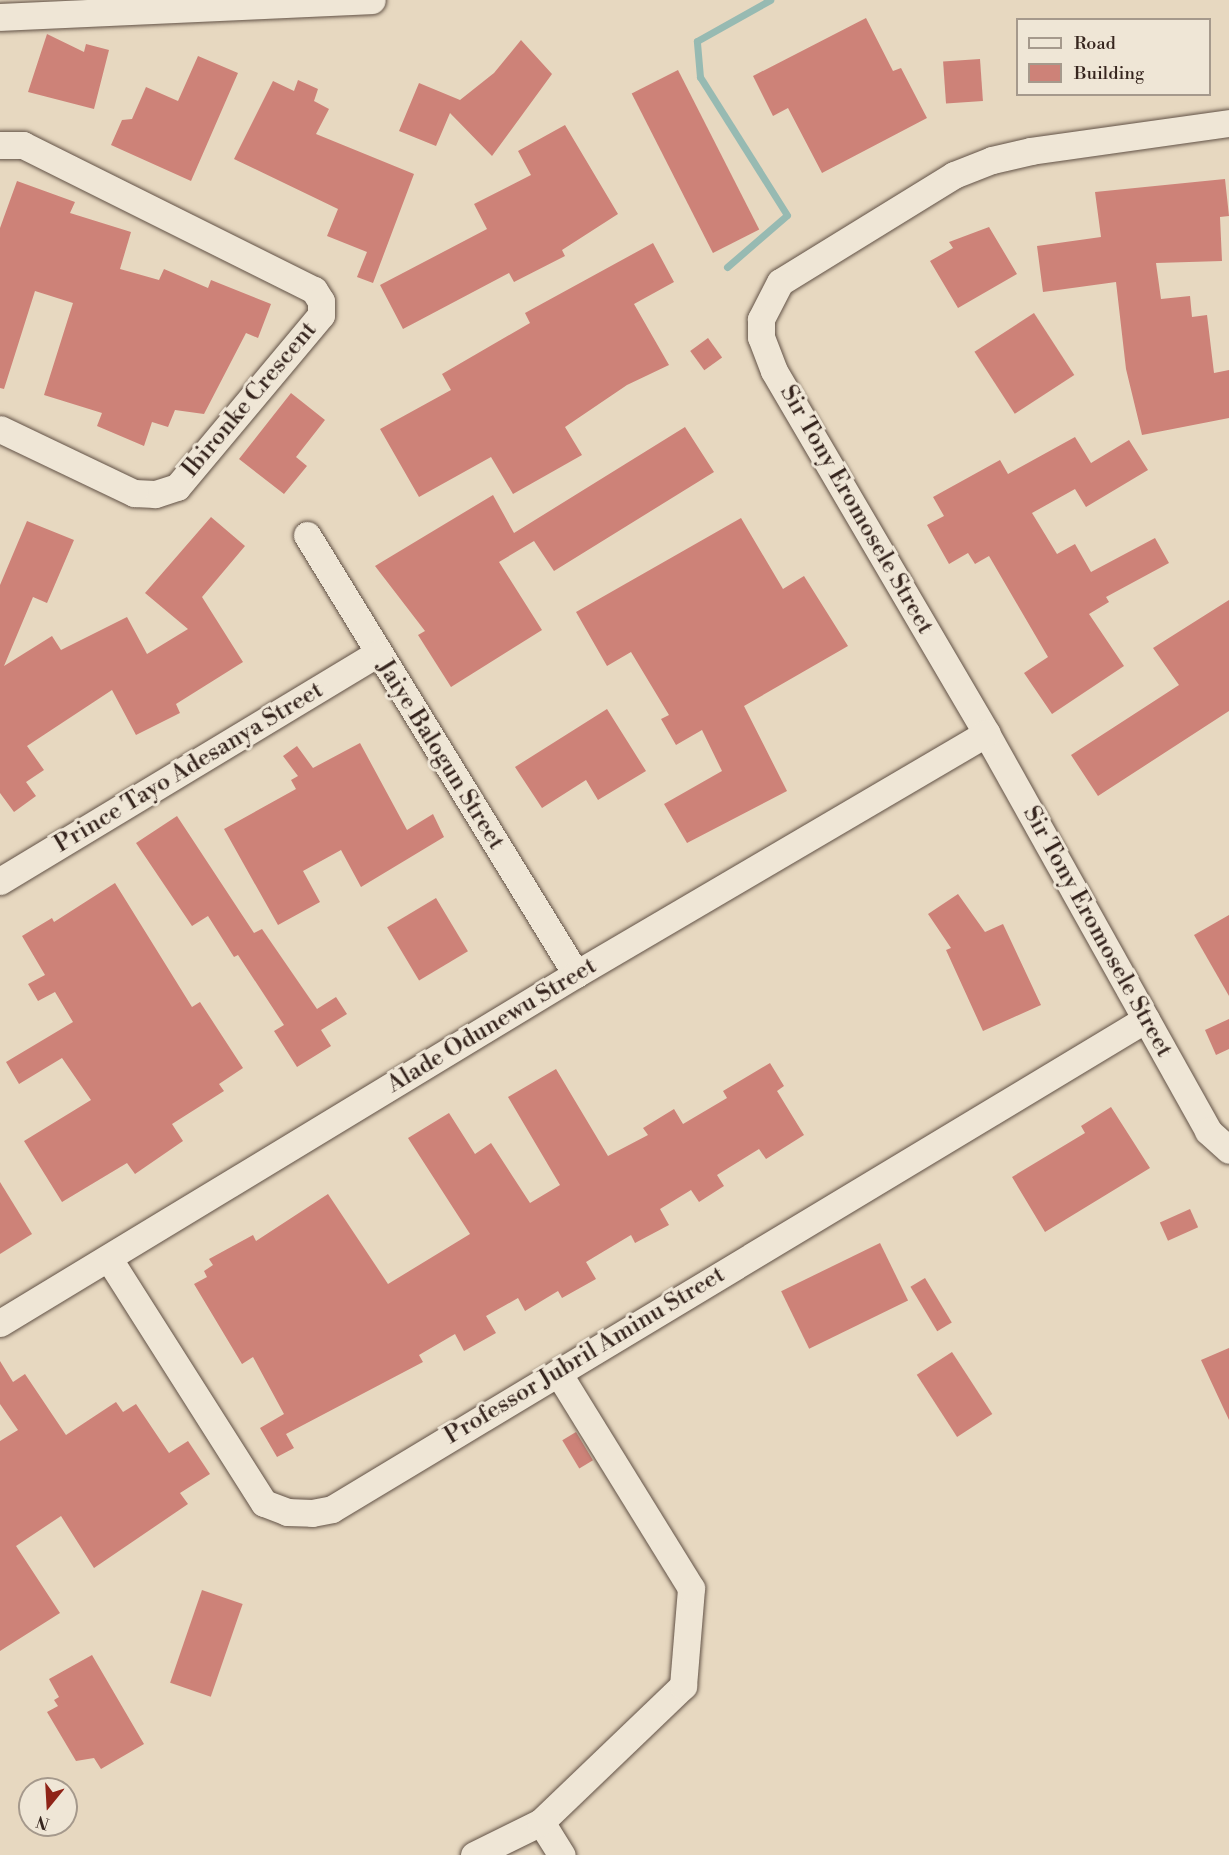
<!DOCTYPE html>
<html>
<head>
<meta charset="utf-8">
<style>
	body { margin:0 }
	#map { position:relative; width:1229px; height:1855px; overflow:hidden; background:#e7d8c0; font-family:"Libre Bodoni",serif }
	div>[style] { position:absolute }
	.stream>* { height:7px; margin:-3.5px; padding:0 3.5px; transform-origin:3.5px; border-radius:3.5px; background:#97bab2 }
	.building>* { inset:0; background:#cd8278; transform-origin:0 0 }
	.roads { filter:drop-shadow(0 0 2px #625246) drop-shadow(0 0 2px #625246) }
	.minor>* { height:27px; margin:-13.5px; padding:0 13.5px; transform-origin:13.5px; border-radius:13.5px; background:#efe6d6 }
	span { translate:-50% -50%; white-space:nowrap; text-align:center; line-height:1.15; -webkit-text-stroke:6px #efe6d6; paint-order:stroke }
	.street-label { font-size:24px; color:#36251e }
	.legend { position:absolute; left:1016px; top:18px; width:195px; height:78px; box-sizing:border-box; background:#efe6d6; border:2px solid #a5998c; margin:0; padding:8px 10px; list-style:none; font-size:18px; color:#36251e }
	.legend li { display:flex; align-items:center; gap:12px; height:30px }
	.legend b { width:30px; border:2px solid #a5998c }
	.north { position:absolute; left:18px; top:1777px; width:60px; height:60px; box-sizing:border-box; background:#efe6d6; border:2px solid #a5998c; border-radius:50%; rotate:198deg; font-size:16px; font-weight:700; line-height:24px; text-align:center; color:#36251e }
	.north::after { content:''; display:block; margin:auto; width:21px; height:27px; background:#8f2418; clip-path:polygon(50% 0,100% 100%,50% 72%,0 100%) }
</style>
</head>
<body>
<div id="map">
	<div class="stream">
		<div style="left:727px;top:267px;width:79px;rotate:-40.9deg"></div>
		<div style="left:787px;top:215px;width:163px;rotate:-122.2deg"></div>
		<div style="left:700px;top:77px;width:36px;rotate:-95deg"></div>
		<div style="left:697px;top:41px;width:84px;rotate:-29.3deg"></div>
	</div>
	<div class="building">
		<div style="clip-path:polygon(866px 18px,893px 71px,901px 68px,927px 118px,822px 173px,788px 108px,773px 116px,753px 76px)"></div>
		<div style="clip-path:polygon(47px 34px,84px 52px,86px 44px,109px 50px,94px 109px,28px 92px)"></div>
		<div style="clip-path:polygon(521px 40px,552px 74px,492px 156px,450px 113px,436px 146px,399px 131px,419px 83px,460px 100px,494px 73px)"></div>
		<div style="clip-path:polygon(198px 56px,238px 73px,191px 181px,111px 145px,122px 120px,132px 119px,146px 87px,178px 101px)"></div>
		<div style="left:980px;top:59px;width:42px;height:37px;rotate:86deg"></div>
		<div style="left:678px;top:70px;width:179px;height:52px;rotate:63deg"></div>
		<div style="clip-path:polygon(298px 80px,318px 89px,314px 101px,329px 109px,316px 134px,414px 174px,373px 283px,357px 277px,367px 252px,327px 236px,338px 209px,234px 159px,273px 81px,294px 91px)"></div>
		<div style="clip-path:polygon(565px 125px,618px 214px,562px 250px,565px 256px,514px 282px,509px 273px,403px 329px,380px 285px,487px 229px,474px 204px,531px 175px,518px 151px)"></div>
		<div style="clip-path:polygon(1225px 179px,1229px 216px,1220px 217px,1222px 261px,1156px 263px,1161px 299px,1190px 296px,1192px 317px,1207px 315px,1214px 373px,1229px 370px,1229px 418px,1142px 435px,1126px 369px,1116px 282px,1043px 292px,1037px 246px,1101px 237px,1095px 192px)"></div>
		<div style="clip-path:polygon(17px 181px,75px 202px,70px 213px,131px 232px,120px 269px,159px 280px,164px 269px,208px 288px,211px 280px,271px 304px,258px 338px,246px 333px,204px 414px,175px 410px,168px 427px,152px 422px,144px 446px,97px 426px,102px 413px,44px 395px,73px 303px,35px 291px,4px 389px,0 388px,0 228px)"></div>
		<div style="clip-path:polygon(989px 227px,1017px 274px,958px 308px,930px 261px,953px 248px,949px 242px)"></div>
		<div style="clip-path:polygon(653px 243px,674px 282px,634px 304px,669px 365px,627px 385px,565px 427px,582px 455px,513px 494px,491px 457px,419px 497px,380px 429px,451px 390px,442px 374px,530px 323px,525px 313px)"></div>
		<div style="left:1034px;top:313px;width:74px;height:71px;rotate:57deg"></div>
		<div style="left:708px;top:338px;width:24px;height:22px;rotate:54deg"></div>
		<div style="clip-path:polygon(291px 393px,325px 420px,296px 457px,307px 466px,284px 494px,239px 459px)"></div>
		<div style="clip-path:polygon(685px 427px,714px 472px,554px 571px,534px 541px,499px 562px,542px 630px,451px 687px,418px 635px,425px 631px,375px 566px,493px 495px,514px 533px)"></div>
		<div style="clip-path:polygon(1075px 437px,1091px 463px,1129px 440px,1148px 470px,1086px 507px,1075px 489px,1032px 513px,1057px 554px,1075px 544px,1091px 572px,1155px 538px,1169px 563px,1106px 597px,1109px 602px,1089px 614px,1124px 666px,1052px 714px,1024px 673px,1048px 657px,989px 556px,975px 564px,968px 553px,949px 564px,927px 525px,944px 516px,933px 497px,1000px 460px,1008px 474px)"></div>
		<div style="clip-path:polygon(211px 517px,245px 546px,202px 597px,243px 662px,176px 704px,180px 713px,136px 735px,112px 690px,27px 746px,44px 770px,26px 782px,36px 796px,14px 812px,0 793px,0 585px,27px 521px,74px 540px,47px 603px,33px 597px,4px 666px,52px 636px,61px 650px,127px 617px,147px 654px,188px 629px,145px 593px)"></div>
		<div style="clip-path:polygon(741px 518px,783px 589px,804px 576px,848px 646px,744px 706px,787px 791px,687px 843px,664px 804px,722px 771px,702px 730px,676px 745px,661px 719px,669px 715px,631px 652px,607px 666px,576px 612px)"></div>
		<div style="clip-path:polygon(1229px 600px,1229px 711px,1098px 796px,1071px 755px,1179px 685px,1153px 648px)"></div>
		<div style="clip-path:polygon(607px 709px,646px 771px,598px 800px,586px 780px,542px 808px,515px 767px)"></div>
		<div style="clip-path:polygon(360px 743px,407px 830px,433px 814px,444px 837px,361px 887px,341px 850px,303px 871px,320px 902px,278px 925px,224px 829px,296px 789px,291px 780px,298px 776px,283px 756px,297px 746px,313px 768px)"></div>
		<div style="clip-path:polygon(177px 816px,254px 933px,262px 929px,317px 1009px,336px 997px,347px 1014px,321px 1030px,331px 1046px,297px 1067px,274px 1031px,284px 1025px,238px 955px,234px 957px,208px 916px,192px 926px,136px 843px)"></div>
		<div style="clip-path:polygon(115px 883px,192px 1007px,200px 1002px,243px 1068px,219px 1084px,224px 1091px,172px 1124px,183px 1141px,135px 1174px,127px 1163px,62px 1202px,24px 1141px,91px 1100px,62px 1058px,19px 1084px,6px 1062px,73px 1022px,55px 992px,38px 1001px,28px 984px,45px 975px,22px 936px,52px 918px,54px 922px)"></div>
		<div style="clip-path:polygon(958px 894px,985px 932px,1003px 924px,1041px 1005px,983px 1031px,946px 950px,951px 948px,928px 914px)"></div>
		<div style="left:436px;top:898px;width:62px;height:57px;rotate:59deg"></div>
		<div style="clip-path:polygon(1229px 915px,1229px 996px,1194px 935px)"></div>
		<div style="clip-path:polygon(1229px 1019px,1229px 1049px,1216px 1055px,1205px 1030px)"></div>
		<div style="clip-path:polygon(770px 1063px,784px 1086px,777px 1091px,804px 1135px,766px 1159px,759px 1149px,717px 1175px,724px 1186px,699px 1202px,691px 1190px,660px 1209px,669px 1225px,635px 1243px,631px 1235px,586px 1262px,596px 1279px,562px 1298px,558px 1291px,525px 1311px,518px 1298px,486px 1316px,496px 1333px,464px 1351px,455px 1334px,419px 1355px,423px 1362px,286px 1434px,294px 1448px,277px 1457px,260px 1428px,284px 1414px,253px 1357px,242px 1364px,194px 1284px,207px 1277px,204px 1271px,213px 1265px,209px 1259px,253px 1235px,256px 1241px,328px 1194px,388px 1284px,470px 1234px,408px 1138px,449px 1113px,475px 1154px,491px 1143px,530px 1203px,560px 1185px,508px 1097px,556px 1069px,608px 1156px,648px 1135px,643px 1128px,674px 1109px,683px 1124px,727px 1098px,723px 1091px)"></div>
		<div style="clip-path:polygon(1111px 1107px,1150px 1168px,1045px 1232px,1012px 1177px,1085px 1133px,1081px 1126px)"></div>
		<div style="clip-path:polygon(0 1182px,32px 1234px,0 1254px)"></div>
		<div style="left:1190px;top:1209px;width:20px;height:33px;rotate:66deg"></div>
		<div style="left:880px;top:1243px;width:64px;height:110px;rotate:64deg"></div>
		<div style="left:925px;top:1278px;width:52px;height:17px;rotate:59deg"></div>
		<div style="clip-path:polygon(1229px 1348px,1229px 1420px,1201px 1360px)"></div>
		<div style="left:952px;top:1352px;width:74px;height:42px;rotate:57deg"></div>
		<div style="clip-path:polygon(0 1361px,13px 1382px,25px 1374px,66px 1435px,116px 1402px,123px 1412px,136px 1404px,169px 1453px,188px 1441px,210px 1474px,180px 1493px,188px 1504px,94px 1568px,61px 1516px,16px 1546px,60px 1613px,0 1651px,0 1441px,18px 1430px,0 1404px)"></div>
		<div style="left:576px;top:1432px;width:33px;height:16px;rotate:59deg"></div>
		<div style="left:202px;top:1590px;width:43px;height:98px;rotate:19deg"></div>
		<div style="clip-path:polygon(92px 1655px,144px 1744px,101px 1769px,94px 1758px,76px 1761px,47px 1712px,58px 1706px,54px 1700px,59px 1697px,49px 1679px)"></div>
	</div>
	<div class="roads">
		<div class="minor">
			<div style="left:0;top:17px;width:372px;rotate:-2.6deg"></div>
			<div style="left:1229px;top:123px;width:200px;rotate:172deg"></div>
			<div style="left:1031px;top:151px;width:40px;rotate:167deg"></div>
			<div style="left:992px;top:160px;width:41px;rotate:158.5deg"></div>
			<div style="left:954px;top:175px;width:204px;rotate:148.4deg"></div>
			<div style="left:780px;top:282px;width:42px;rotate:117.2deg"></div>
			<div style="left:761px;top:319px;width:18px;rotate:90deg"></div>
			<div style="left:761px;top:337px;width:36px;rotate:69deg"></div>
			<div style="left:774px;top:371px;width:420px;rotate:59.6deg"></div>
			<div style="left:986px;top:733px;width:456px;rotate:60.8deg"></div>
			<div style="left:1208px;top:1131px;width:28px;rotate:42deg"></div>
			<div style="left:0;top:145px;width:23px"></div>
			<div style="left:23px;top:145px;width:325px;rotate:26.5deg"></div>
			<div style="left:314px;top:290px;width:13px;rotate:58deg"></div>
			<div style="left:321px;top:301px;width:14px;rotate:90deg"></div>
			<div style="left:321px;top:315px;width:224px;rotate:129.9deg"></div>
			<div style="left:177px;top:487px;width:23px;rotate:162deg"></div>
			<div style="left:155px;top:494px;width:21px;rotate:-177deg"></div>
			<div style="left:134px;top:493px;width:148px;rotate:-154.5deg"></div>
			<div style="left:307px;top:535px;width:515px;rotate:58.5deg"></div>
			<div style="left:0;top:881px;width:440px;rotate:-31.1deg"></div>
			<div style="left:109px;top:1259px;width:289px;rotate:57.6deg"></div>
			<div style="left:264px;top:1503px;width:25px;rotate:21deg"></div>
			<div style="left:287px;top:1512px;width:25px;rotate:2deg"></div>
			<div style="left:312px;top:1513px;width:20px;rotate:-11deg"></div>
			<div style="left:332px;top:1509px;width:950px;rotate:-31.05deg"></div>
			<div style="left:0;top:1323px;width:673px;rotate:-31.21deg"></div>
			<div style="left:576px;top:974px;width:476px;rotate:-30.4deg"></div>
			<div style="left:541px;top:1822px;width:39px;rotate:58deg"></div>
			<div style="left:474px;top:1855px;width:75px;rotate:-26.2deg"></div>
			<div style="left:541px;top:1822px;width:197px;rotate:-43.8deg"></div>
			<div style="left:683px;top:1686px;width:98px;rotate:-85.3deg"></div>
			<div style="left:691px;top:1588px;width:253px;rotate:-121.7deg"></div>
		</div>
	</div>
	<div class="street-label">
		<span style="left:250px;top:400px;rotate:-50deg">Ibironke Crescent</span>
		<span style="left:856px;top:510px;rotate:60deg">Sir Tony Eromosele Street</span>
		<span style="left:440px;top:755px;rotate:58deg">Jaiye Balogun Street</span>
		<span style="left:189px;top:768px;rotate:-31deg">Prince Tayo Adesanya Street</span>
		<span style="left:1097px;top:932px;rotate:61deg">Sir Tony Eromosele Street</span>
		<span style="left:492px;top:1026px;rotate:-31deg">Alade Odunewu Street</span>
		<span style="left:585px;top:1356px;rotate:-31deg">Professor Jubril Aminu Street</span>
	</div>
	<ul class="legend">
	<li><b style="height:8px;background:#efe6d6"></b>Road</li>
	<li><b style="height:16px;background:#cd8278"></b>Building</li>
	</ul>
	<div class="north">N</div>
</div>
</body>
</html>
